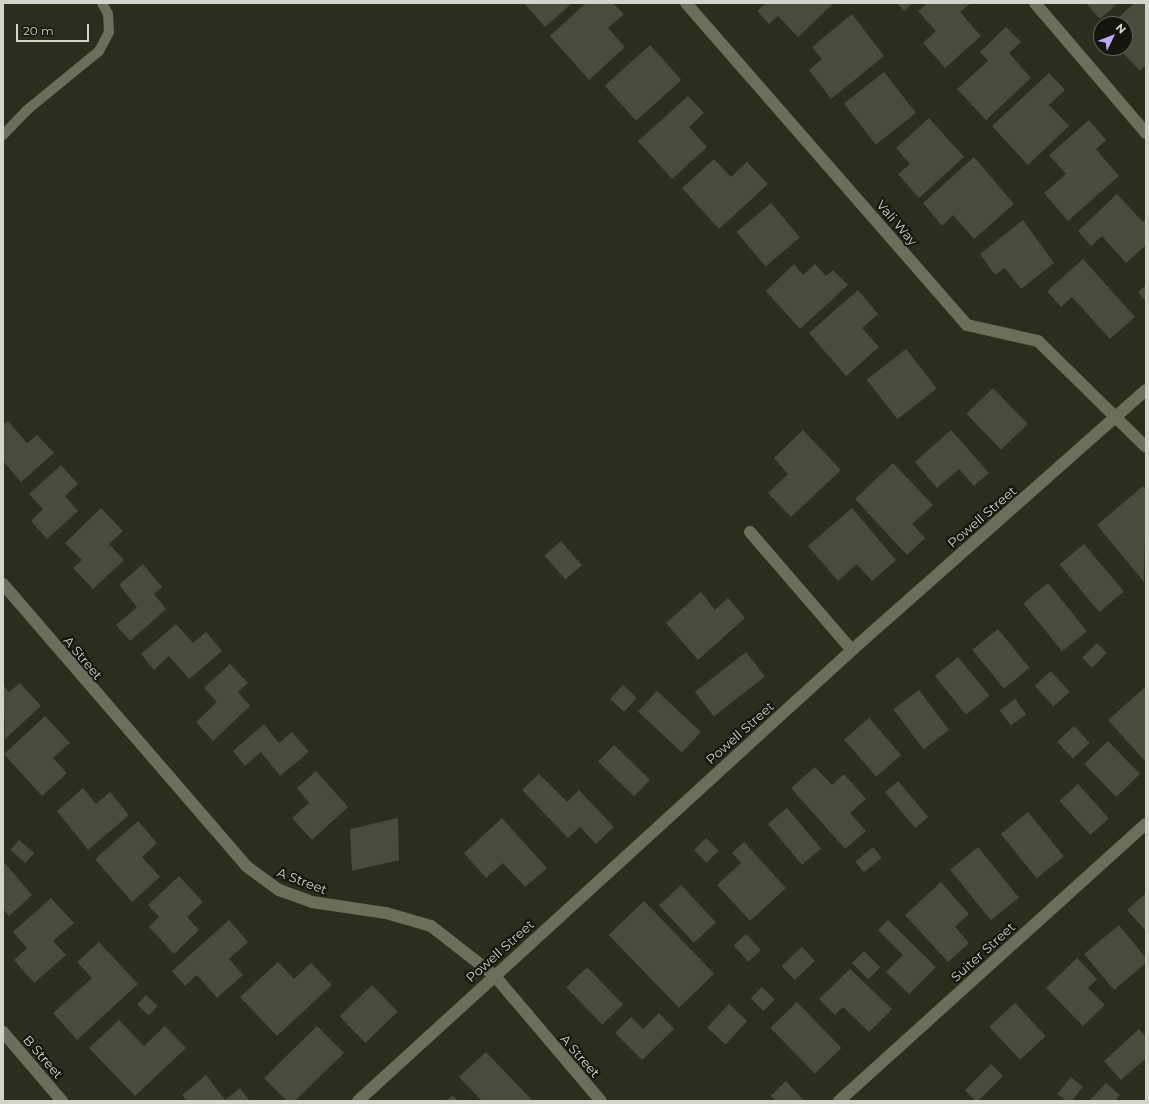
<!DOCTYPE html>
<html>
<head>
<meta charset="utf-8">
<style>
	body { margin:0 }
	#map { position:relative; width:1149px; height:1104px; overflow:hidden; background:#2d2d1d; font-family:Montserrat,sans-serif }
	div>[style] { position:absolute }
	.building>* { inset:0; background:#4a4b3a; transform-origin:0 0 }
	.service>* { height:10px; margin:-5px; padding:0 5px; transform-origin:5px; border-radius:5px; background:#6c6d5b }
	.minor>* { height:12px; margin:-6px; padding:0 6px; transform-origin:6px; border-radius:6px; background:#6c6d5b }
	span { translate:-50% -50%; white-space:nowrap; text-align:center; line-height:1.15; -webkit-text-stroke:4px #15150e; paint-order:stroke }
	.street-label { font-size:13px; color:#d3d4ca }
	.frame { position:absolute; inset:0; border:4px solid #d3d4ca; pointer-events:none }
	.north { position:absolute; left:1093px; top:16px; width:40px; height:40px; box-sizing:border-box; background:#15150e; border:1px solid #616159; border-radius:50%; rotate:47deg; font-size:11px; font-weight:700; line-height:16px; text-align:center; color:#d3d4ca }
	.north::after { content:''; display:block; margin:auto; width:14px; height:18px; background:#baaaf6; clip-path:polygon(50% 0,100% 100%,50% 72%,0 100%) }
	.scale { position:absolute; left:16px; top:24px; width:73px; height:18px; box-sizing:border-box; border:2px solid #d3d4ca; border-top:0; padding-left:5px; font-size:12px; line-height:14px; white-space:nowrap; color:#d3d4ca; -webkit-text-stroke:3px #15150e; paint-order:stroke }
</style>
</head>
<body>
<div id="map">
	<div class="building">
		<div style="clip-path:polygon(524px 3px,572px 3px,545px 27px)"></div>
		<div style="clip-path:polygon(586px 3px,613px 3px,624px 14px,608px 28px,625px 47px,589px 80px,550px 36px)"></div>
		<div style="clip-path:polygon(766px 3px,834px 3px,798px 37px,778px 16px,769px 24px,757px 11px)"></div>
		<div style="clip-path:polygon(897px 3px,913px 3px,904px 11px)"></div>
		<div style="clip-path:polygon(928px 3px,971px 3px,960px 12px,981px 36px,945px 68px,923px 43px,936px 31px,918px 11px)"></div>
		<div style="clip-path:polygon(1086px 3px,1118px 3px,1100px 19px)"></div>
		<div style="clip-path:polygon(1134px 3px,1146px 3px,1146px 65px,1140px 71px,1121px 51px,1134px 39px,1125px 30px,1125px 24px,1116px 20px)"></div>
		<div style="clip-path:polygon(852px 14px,884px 56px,831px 99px,809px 70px,822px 59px,812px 47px)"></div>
		<div style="clip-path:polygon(1006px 27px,1021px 42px,1009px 53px,1031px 78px,986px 120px,957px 89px,988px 61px,980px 52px)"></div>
		<div style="left:650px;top:45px;width:47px;height:61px;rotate:48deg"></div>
		<div style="left:884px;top:72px;width:52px;height:51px;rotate:52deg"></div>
		<div style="clip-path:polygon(1049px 73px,1065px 90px,1049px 105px,1069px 126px,1028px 165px,992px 126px)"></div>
		<div style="clip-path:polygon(688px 96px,704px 113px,689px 127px,707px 147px,672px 179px,638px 141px)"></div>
		<div style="clip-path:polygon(929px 118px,964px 157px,919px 198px,898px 174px,910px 164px,896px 148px)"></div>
		<div style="clip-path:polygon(1089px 120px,1106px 140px,1096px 149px,1119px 176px,1068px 221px,1044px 193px,1066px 174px,1049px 155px)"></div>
		<div style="clip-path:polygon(974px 157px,1014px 204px,974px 239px,953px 215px,942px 226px,923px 203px)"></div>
		<div style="clip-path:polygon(714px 159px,731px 177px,747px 162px,768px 184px,719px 229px,682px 188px)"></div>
		<div style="clip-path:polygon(1117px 194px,1143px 222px,1146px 219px,1146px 245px,1126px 263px,1102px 236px,1091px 246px,1078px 231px)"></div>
		<div style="left:771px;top:203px;width:45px;height:45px;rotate:50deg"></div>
		<div style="clip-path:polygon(1023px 220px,1054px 263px,1021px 289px,1005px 268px,995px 275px,980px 254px)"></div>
		<div style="clip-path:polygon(1083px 259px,1135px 317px,1110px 339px,1072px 297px,1061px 307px,1047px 291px)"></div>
		<div style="clip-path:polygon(794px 264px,803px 275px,815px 264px,826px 276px,833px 270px,848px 285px,800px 329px,766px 291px)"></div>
		<div style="clip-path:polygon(1146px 285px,1146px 302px,1138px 292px)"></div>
		<div style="clip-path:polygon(858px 290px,878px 314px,862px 328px,879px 347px,846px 376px,809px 333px)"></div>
		<div style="left:906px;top:349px;width:50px;height:50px;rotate:52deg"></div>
		<div style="left:993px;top:388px;width:50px;height:37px;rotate:46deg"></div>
		<div style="clip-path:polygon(8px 421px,27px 443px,37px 435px,54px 453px,21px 482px,3px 461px,3px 425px)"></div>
		<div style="clip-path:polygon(803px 430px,841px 470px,791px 517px,768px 493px,788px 474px,774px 458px)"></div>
		<div style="clip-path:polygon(951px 430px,989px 473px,974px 486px,959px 469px,937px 488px,915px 462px)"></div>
		<div style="clip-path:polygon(893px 463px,933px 505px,912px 524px,925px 538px,907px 555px,855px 499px)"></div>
		<div style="clip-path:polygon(61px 465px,78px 484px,65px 496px,78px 511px,47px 539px,31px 521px,43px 509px,29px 494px)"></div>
		<div style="clip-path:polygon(1143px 486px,1146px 490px,1144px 582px,1097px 525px)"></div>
		<div style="clip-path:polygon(101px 508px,123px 531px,109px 544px,124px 560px,93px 589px,73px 568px,82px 560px,65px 543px)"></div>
		<div style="clip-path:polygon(852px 508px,896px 560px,872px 581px,857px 564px,838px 581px,808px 546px)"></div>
		<div style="left:561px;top:541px;width:32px;height:22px;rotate:49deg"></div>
		<div style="left:1084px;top:544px;width:62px;height:32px;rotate:50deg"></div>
		<div style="clip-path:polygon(143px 564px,162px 587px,154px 594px,166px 609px,130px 641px,116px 625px,137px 607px,119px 585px)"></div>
		<div style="left:1048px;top:583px;width:62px;height:32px;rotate:51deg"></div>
		<div style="clip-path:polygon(701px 592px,715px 610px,728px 598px,745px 618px,698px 660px,666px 623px)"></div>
		<div style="clip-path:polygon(176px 624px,193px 643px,206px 632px,222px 651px,189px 679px,169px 656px,154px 670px,141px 654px)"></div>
		<div style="left:998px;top:629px;width:50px;height:33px;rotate:51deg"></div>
		<div style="left:1097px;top:643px;width:14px;height:21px;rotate:45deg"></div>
		<div style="left:746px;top:652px;width:31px;height:65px;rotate:52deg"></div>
		<div style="left:958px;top:657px;width:50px;height:30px;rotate:51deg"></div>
		<div style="clip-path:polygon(230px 664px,248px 683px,238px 692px,250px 706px,213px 741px,196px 722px,217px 702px,204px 688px)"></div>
		<div style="left:1051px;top:671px;width:28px;height:22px;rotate:48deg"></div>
		<div style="clip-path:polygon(20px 683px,41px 706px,5px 739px,3px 685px,9px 692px)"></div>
		<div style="left:623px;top:685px;width:19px;height:19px;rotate:43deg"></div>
		<div style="clip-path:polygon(1144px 688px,1146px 691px,1146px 762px,1108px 720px)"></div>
		<div style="left:919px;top:690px;width:50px;height:32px;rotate:53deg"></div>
		<div style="left:657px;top:691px;width:60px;height:28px;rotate:43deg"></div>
		<div style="left:1015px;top:699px;width:19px;height:19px;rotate:54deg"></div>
		<div style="clip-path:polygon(45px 716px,70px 743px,53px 758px,67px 773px,42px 796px,4px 754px)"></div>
		<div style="left:869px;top:718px;width:49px;height:33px;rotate:49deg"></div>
		<div style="clip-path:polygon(264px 724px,279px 743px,292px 732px,309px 752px,280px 776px,261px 752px,245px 766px,233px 751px)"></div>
		<div style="left:1074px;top:726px;width:23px;height:23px;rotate:47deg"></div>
		<div style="left:1108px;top:741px;width:46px;height:33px;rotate:46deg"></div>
		<div style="left:614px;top:745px;width:50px;height:23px;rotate:44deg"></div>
		<div style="clip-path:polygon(815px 767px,832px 785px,844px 774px,866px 799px,850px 813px,866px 831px,845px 849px,791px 788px)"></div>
		<div style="clip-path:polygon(316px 771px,348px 807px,312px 840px,292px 818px,309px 803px,297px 788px)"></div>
		<div style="clip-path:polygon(539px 774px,567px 802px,579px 790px,614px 827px,596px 844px,580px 827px,568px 838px,522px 790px)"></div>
		<div style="left:898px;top:781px;width:47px;height:17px;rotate:50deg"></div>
		<div style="left:1078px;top:784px;width:46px;height:25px;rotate:48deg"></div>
		<div style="clip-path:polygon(83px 788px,96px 804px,110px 792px,129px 815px,88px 850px,57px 811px)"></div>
		<div style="left:787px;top:808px;width:53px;height:25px;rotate:50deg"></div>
		<div style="left:1028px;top:812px;width:57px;height:35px;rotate:51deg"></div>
		<div style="clip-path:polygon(398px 818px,399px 860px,352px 871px,350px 829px)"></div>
		<div style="clip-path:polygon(502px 818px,547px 868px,525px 887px,503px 863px,486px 878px,464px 853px)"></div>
		<div style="clip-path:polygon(138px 821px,157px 843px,142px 857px,160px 877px,132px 902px,95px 859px)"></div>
		<div style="left:706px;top:838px;width:18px;height:17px;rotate:45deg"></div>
		<div style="left:19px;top:840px;width:20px;height:13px;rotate:41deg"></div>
		<div style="clip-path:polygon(744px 842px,786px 888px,750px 921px,717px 885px,741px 863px,732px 853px)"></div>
		<div style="left:873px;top:847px;width:14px;height:23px;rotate:51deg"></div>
		<div style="left:978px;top:847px;width:65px;height:36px;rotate:51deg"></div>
		<div style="clip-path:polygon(3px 861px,32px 895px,9px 916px,3px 909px)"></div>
		<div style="clip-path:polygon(179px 876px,203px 902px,187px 917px,199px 930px,174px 954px,149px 927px,159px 917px,148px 905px)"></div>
		<div style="clip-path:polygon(941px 882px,969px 914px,955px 927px,969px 943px,948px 962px,905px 915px)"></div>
		<div style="left:681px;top:885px;width:51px;height:30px;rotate:47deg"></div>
		<div style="clip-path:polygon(1146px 893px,1146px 931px,1127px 910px)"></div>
		<div style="clip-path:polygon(51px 898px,74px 923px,53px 941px,66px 955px,34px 983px,14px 960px,27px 948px,13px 932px)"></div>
		<div style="left:644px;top:901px;width:101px;height:49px;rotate:46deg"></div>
		<div style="clip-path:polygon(229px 920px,248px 942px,229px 959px,243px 975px,217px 998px,197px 975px,185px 986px,172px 971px)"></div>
		<div style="clip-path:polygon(888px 920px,936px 967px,909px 994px,886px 972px,903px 955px,878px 930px)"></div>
		<div style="clip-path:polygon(1119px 925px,1146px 958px,1146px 963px,1114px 990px,1084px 954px)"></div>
		<div style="left:746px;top:934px;width:22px;height:17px;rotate:47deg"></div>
		<div style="clip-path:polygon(99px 942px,138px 984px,77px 1040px,53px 1013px,92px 978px,77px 962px)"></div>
		<div style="left:802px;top:947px;width:19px;height:28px;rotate:47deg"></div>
		<div style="left:864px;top:951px;width:23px;height:17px;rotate:45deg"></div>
		<div style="clip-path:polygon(1077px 958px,1097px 979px,1088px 988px,1105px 1005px,1083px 1026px,1046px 988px)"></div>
		<div style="clip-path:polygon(278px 962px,294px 979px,311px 963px,332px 985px,277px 1036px,240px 997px)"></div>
		<div style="left:587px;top:967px;width:52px;height:29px;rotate:46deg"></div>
		<div style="clip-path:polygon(850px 969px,892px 1009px,869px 1032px,843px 1007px,835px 1015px,819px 999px)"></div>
		<div style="left:372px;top:985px;width:37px;height:45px;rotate:46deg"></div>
		<div style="left:762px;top:987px;width:18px;height:16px;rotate:45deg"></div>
		<div style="left:146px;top:995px;width:16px;height:13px;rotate:43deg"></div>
		<div style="left:797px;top:1002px;width:64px;height:37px;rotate:46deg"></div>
		<div style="left:1015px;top:1003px;width:45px;height:35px;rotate:47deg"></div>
		<div style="left:729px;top:1004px;width:25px;height:32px;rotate:43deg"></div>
		<div style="clip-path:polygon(659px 1013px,674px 1029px,642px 1060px,615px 1033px,631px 1017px,643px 1029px)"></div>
		<div style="clip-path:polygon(119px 1020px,144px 1046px,165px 1026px,186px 1048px,135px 1096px,89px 1048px)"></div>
		<div style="clip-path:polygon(317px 1026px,344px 1053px,295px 1101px,287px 1101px,264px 1078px)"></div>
		<div style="clip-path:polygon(1139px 1029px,1146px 1037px,1146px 1058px,1121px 1080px,1104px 1061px)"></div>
		<div style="clip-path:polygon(486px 1052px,533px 1101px,482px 1101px,459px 1077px)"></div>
		<div style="left:991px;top:1064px;width:17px;height:37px;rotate:45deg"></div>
		<div style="clip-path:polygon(206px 1075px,225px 1100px,240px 1088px,250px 1101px,187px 1101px,182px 1095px)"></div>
		<div style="clip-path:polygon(1071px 1077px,1083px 1087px,1072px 1101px,1067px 1101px,1057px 1094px)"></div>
		<div style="clip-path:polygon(786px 1081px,804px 1101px,776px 1101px,771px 1096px)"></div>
		<div style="clip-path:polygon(1106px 1083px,1120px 1095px,1115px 1101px,1089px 1101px)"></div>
		<div style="clip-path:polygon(453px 1095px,458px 1101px,446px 1101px)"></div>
	</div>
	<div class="service">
		<div style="left:3px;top:135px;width:35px;rotate:-46deg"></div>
		<div style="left:27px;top:110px;width:93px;rotate:-39.3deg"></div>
		<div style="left:99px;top:51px;width:21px;rotate:-62deg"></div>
		<div style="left:109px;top:32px;width:18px;rotate:-93deg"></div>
		<div style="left:108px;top:14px;width:13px;rotate:-119deg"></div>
	</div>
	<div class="minor">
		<div style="left:686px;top:3px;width:427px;rotate:48.9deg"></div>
		<div style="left:967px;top:325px;width:73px;rotate:12.7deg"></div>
		<div style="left:1038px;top:341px;width:151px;rotate:44.5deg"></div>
		<div style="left:1035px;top:3px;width:171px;rotate:49.5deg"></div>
		<div style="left:750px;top:532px;width:156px;rotate:49.2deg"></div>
		<div style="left:3px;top:584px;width:372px;rotate:49.2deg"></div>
		<div style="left:246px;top:866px;width:41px;rotate:36deg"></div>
		<div style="left:279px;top:890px;width:35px;rotate:20deg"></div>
		<div style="left:312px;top:902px;width:75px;rotate:8.5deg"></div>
		<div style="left:386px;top:913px;width:47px;rotate:16.1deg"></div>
		<div style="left:431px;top:926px;width:80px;rotate:37.9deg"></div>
		<div style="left:494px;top:975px;width:165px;rotate:49.7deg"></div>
		<div style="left:3px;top:1032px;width:91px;rotate:49.5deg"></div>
		<div style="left:358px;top:1101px;width:669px;rotate:-42.39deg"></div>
		<div style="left:852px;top:650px;width:392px;rotate:-41.5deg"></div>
		<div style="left:839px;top:1101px;width:413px;rotate:-42.1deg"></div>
	</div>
	<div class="street-label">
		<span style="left:897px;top:223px;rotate:49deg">Vali Way</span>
		<span style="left:982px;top:517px;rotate:-41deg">Powell Street</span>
		<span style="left:83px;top:658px;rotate:50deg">A Street</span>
		<span style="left:740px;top:733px;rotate:-42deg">Powell Street</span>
		<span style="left:302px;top:881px;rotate:21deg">A Street</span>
		<span style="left:500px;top:951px;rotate:-42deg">Powell Street</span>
		<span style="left:983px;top:952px;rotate:-42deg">Suiter Street</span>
		<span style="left:580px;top:1056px;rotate:49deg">A Street</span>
		<span style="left:43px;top:1057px;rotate:49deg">B Street</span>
	</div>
	<div class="frame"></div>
	<div class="north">N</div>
	<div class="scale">20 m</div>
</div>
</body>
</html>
